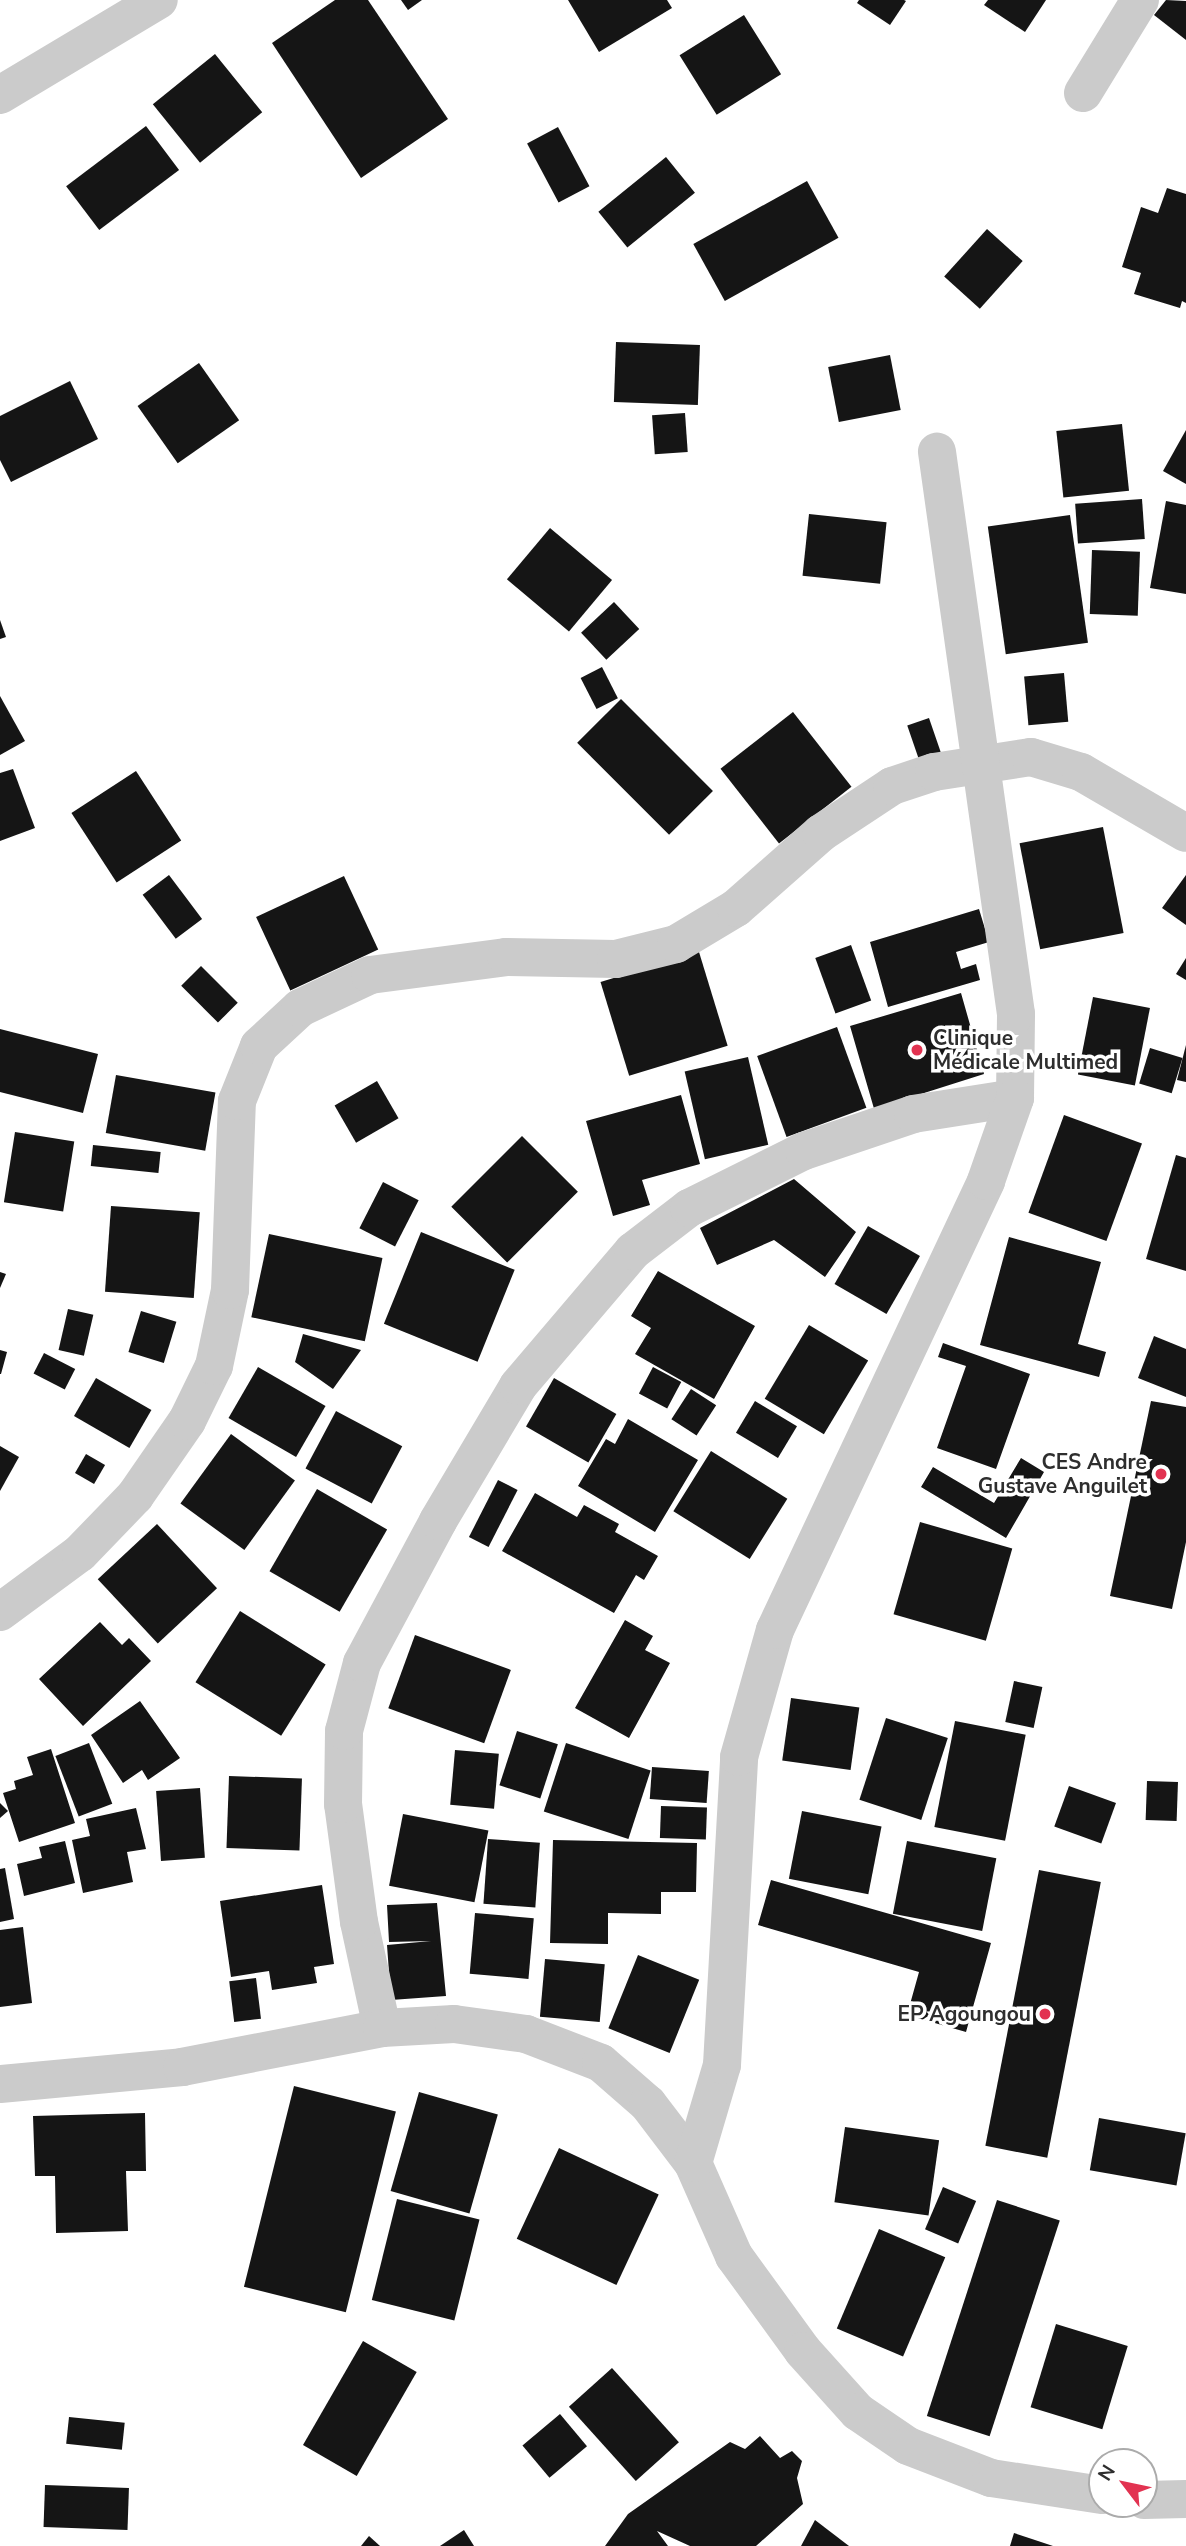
<!DOCTYPE html>
<html>
<head>
<meta charset="utf-8">
<style>
	body { margin:0 }
	#map { position:relative; width:1186px; height:2546px; overflow:hidden; background:#fff; font-family:"Nunito Sans",sans-serif }
	div>[style] { position:absolute }
	.building>* { inset:0; background:#151515; transform-origin:0 0 }
	.minor>* { height:38px; margin:-19px; padding:0 19px; transform-origin:19px; border-radius:19px; background:#cbcbcb }
	.dots>* { width:19px; height:19px; translate:-50% -50%; box-sizing:border-box; border:4px solid #fff; border-radius:50% }
	span { translate:-50% -50%; white-space:nowrap; text-align:center; line-height:1.15; -webkit-text-stroke:7px #fff; paint-order:stroke }
	.poi-label { font-size:21px; color:#2e2e2e; font-weight:700 }
	.left { translate:0 -50%; text-align:left }
	.right { translate:-100% -50%; text-align:right }
	.north { position:absolute; left:1088px; top:2448px; width:70px; height:70px; box-sizing:border-box; background:#fff; border:2px solid #ababab; border-radius:50%; rotate:302deg; font-size:19px; font-weight:700; line-height:28px; text-align:center; color:#2e2e2e }
	.north::after { content:''; display:block; margin:auto; width:24px; height:32px; background:#e23351; clip-path:polygon(50% 0,100% 100%,50% 72%,0 100%) }
</style>
</head>
<body>
<div id="map">
	<div class="building">
		<div style="clip-path:polygon(335px 0,368px 0,448px 119px,361px 178px,272px 43px)"></div>
		<div style="clip-path:polygon(401px 0,422px 0,408px 10px)"></div>
		<div style="clip-path:polygon(568px 0,667px 0,672px 8px,599px 52px)"></div>
		<div style="clip-path:polygon(859px 0,904px 0,906px 1px,890px 25px,857px 3px)"></div>
		<div style="clip-path:polygon(988px 0,1046px 0,1025px 32px,984px 5px)"></div>
		<div style="clip-path:polygon(1166px 0,1186px 1px,1186px 40px,1154px 15px)"></div>
		<div style="left:744px;top:15px;width:70px;height:76px;rotate:58deg"></div>
		<div style="left:215px;top:54px;width:75px;height:80px;rotate:51deg"></div>
		<div style="left:146px;top:126px;width:55px;height:100px;rotate:53deg"></div>
		<div style="left:558px;top:127px;width:67px;height:35px;rotate:62deg"></div>
		<div style="left:666px;top:157px;width:46px;height:87px;rotate:51deg"></div>
		<div style="left:807px;top:181px;width:65px;height:130px;rotate:61deg"></div>
		<div style="clip-path:polygon(1167px 188px,1186px 194px,1186px 303px,1182px 301px,1180px 308px,1134px 294px,1141px 273px,1122px 267px,1141px 207px,1158px 213px)"></div>
		<div style="left:987px;top:229px;width:48px;height:64px;rotate:42deg"></div>
		<div style="left:616px;top:342px;width:84px;height:60px;rotate:2deg"></div>
		<div style="left:890px;top:355px;width:56px;height:63px;rotate:79deg"></div>
		<div style="left:199px;top:363px;width:70px;height:75px;rotate:55deg"></div>
		<div style="clip-path:polygon(70px 381px,98px 439px,11px 482px,0 460px,0 416px)"></div>
		<div style="left:685px;top:413px;width:39px;height:33px;rotate:86deg"></div>
		<div style="left:1122px;top:424px;width:67px;height:66px;rotate:84deg"></div>
		<div style="clip-path:polygon(1186px 430px,1186px 484px,1163px 471px)"></div>
		<div style="left:1142px;top:499px;width:40px;height:67px;rotate:86deg"></div>
		<div style="clip-path:polygon(1166px 501px,1186px 505px,1186px 594px,1150px 588px)"></div>
		<div style="left:809px;top:514px;width:78px;height:62px;rotate:6deg"></div>
		<div style="left:1070px;top:515px;width:129px;height:83px;rotate:82deg"></div>
		<div style="left:550px;top:528px;width:81px;height:67px;rotate:40deg"></div>
		<div style="left:1092px;top:550px;width:48px;height:64px;rotate:2deg"></div>
		<div style="left:614px;top:602px;width:37px;height:45px;rotate:47deg"></div>
		<div style="clip-path:polygon(0 620px,6px 637px,0 639px)"></div>
		<div style="left:602px;top:667px;width:35px;height:24px;rotate:63deg"></div>
		<div style="left:1064px;top:673px;width:49px;height:40px;rotate:85deg"></div>
		<div style="clip-path:polygon(0 696px,25px 741px,0 755px)"></div>
		<div style="left:621px;top:699px;width:130px;height:62px;rotate:45deg"></div>
		<div style="left:793px;top:712px;width:95px;height:92px;rotate:52deg"></div>
		<div style="left:929px;top:718px;width:43px;height:23px;rotate:71deg"></div>
		<div style="clip-path:polygon(13px 769px,35px 828px,0 841px,0 773px)"></div>
		<div style="left:136px;top:771px;width:83px;height:77px;rotate:57deg"></div>
		<div style="left:1103px;top:827px;width:108px;height:85px;rotate:79deg"></div>
		<div style="left:169px;top:875px;width:55px;height:33px;rotate:53deg"></div>
		<div style="clip-path:polygon(1186px 875px,1186px 925px,1162px 908px)"></div>
		<div style="left:344px;top:876px;width:81px;height:97px;rotate:65deg"></div>
		<div style="clip-path:polygon(979px 909px,989px 942px,956px 952px,961px 969px,976px 964px,980px 980px,888px 1007px,870px 942px)"></div>
		<div style="left:851px;top:945px;width:59px;height:38px;rotate:70deg"></div>
		<div style="left:699px;top:952px;width:98px;height:103px;rotate:73deg"></div>
		<div style="clip-path:polygon(1186px 958px,1186px 980px,1176px 974px)"></div>
		<div style="left:201px;top:966px;width:52px;height:28px;rotate:45deg"></div>
		<div style="clip-path:polygon(961px 993px,984px 1074px,921px 1094px,877px 1119px,850px 1026px)"></div>
		<div style="left:1093px;top:997px;width:58px;height:79px;rotate:11deg"></div>
		<div style="left:837px;top:1027px;width:86px;height:85px;rotate:70deg"></div>
		<div style="clip-path:polygon(0 1029px,98px 1054px,83px 1113px,0 1092px)"></div>
		<div style="clip-path:polygon(1186px 1045px,1186px 1082px,1177px 1080px)"></div>
		<div style="left:1150px;top:1048px;width:34px;height:37px;rotate:17deg"></div>
		<div style="left:748px;top:1057px;width:90px;height:65px;rotate:77deg"></div>
		<div style="left:116px;top:1075px;width:101px;height:59px;rotate:10deg"></div>
		<div style="left:377px;top:1081px;width:43px;height:49px;rotate:60deg"></div>
		<div style="clip-path:polygon(681px 1095px,700px 1164px,642px 1180px,650px 1205px,613px 1216px,586px 1121px)"></div>
		<div style="left:1064px;top:1115px;width:83px;height:104px;rotate:20deg"></div>
		<div style="left:15px;top:1132px;width:60px;height:71px;rotate:9deg"></div>
		<div style="left:522px;top:1136px;width:79px;height:100px;rotate:45deg"></div>
		<div style="left:93px;top:1145px;width:68px;height:21px;rotate:6deg"></div>
		<div style="clip-path:polygon(1176px 1155px,1186px 1158px,1186px 1271px,1146px 1259px)"></div>
		<div style="clip-path:polygon(794px 1179px,856px 1232px,825px 1277px,774px 1240px,717px 1265px,700px 1228px)"></div>
		<div style="left:383px;top:1182px;width:40px;height:52px;rotate:27deg"></div>
		<div style="left:111px;top:1206px;width:89px;height:86px;rotate:4deg"></div>
		<div style="left:868px;top:1226px;width:60px;height:67px;rotate:30deg"></div>
		<div style="left:421px;top:1232px;width:101px;height:99px;rotate:22deg"></div>
		<div style="left:269px;top:1234px;width:116px;height:85px;rotate:12deg"></div>
		<div style="clip-path:polygon(1009px 1237px,1101px 1262px,1078px 1344px,1106px 1352px,1099px 1377px,980px 1345px)"></div>
		<div style="clip-path:polygon(658px 1271px,755px 1326px,714px 1399px,635px 1354px,651px 1328px,631px 1316px)"></div>
		<div style="clip-path:polygon(0 1272px,6px 1274px,0 1288px)"></div>
		<div style="left:68px;top:1309px;width:26px;height:42px;rotate:13deg"></div>
		<div style="left:141px;top:1311px;width:37px;height:43px;rotate:17deg"></div>
		<div style="left:809px;top:1325px;width:69px;height:86px;rotate:31deg"></div>
		<div style="clip-path:polygon(303px 1334px,361px 1350px,333px 1389px,295px 1362px)"></div>
		<div style="clip-path:polygon(1154px 1336px,1186px 1349px,1186px 1397px,1138px 1378px)"></div>
		<div style="clip-path:polygon(943px 1343px,1030px 1374px,996px 1469px,937px 1448px,966px 1366px,938px 1357px)"></div>
		<div style="clip-path:polygon(0 1350px,7px 1352px,1px 1374px,0 1374px)"></div>
		<div style="left:44px;top:1353px;width:35px;height:23px;rotate:27deg"></div>
		<div style="left:258px;top:1367px;width:78px;height:59px;rotate:30deg"></div>
		<div style="left:653px;top:1367px;width:32px;height:30px;rotate:28deg"></div>
		<div style="left:96px;top:1378px;width:64px;height:44px;rotate:30deg"></div>
		<div style="left:554px;top:1378px;width:72px;height:56px;rotate:30deg"></div>
		<div style="left:691px;top:1389px;width:30px;height:36px;rotate:33deg"></div>
		<div style="left:755px;top:1401px;width:49px;height:37px;rotate:31deg"></div>
		<div style="clip-path:polygon(1151px 1401px,1186px 1407px,1186px 1542px,1172px 1609px,1110px 1596px)"></div>
		<div style="left:336px;top:1411px;width:75px;height:65px;rotate:28deg"></div>
		<div style="clip-path:polygon(628px 1419px,698px 1460px,655px 1532px,578px 1486px,606px 1439px,615px 1444px)"></div>
		<div style="left:231px;top:1434px;width:79px;height:86px;rotate:36deg"></div>
		<div style="clip-path:polygon(0 1446px,19px 1457px,0 1491px)"></div>
		<div style="left:711px;top:1451px;width:90px;height:71px;rotate:32deg"></div>
		<div style="left:86px;top:1454px;width:22px;height:22px;rotate:30deg"></div>
		<div style="clip-path:polygon(1021px 1458px,1044px 1472px,1006px 1538px,921px 1487px,933px 1467px,994px 1503px)"></div>
		<div style="left:498px;top:1480px;width:22px;height:64px;rotate:27deg"></div>
		<div style="left:317px;top:1489px;width:81px;height:95px;rotate:30deg"></div>
		<div style="clip-path:polygon(535px 1493px,577px 1517px,584px 1505px,619px 1524px,615px 1532px,658px 1556px,644px 1580px,636px 1575px,614px 1613px,502px 1551px)"></div>
		<div style="left:920px;top:1522px;width:96px;height:96px;rotate:16deg"></div>
		<div style="left:157px;top:1524px;width:88px;height:81px;rotate:47deg"></div>
		<div style="left:240px;top:1611px;width:101px;height:84px;rotate:32deg"></div>
		<div style="clip-path:polygon(625px 1620px,653px 1636px,645px 1650px,670px 1663px,629px 1738px,575px 1708px)"></div>
		<div style="clip-path:polygon(100px 1622px,122px 1645px,129px 1638px,151px 1661px,83px 1726px,39px 1679px)"></div>
		<div style="left:415px;top:1635px;width:102px;height:78px;rotate:20deg"></div>
		<div style="left:1014px;top:1681px;width:29px;height:42px;rotate:12deg"></div>
		<div style="left:791px;top:1698px;width:69px;height:63px;rotate:8deg"></div>
		<div style="clip-path:polygon(140px 1701px,180px 1758px,148px 1780px,142px 1770px,123px 1783px,91px 1735px)"></div>
		<div style="left:886px;top:1718px;width:65px;height:86px;rotate:18deg"></div>
		<div style="left:955px;top:1721px;width:72px;height:108px;rotate:11deg"></div>
		<div style="left:517px;top:1731px;width:43px;height:57px;rotate:18deg"></div>
		<div style="left:89px;top:1743px;width:65px;height:36px;rotate:69deg"></div>
		<div style="left:566px;top:1743px;width:89px;height:72px;rotate:18deg"></div>
		<div style="clip-path:polygon(51px 1749px,75px 1823px,19px 1842px,3px 1793px,16px 1789px,14px 1781px,33px 1775px,27px 1757px)"></div>
		<div style="left:455px;top:1750px;width:44px;height:55px;rotate:5deg"></div>
		<div style="left:652px;top:1767px;width:57px;height:32px;rotate:4deg"></div>
		<div style="left:229px;top:1776px;width:73px;height:72px;rotate:2deg"></div>
		<div style="left:1147px;top:1781px;width:31px;height:39px;rotate:2deg"></div>
		<div style="left:1069px;top:1786px;width:50px;height:43px;rotate:20deg"></div>
		<div style="left:200px;top:1788px;width:70px;height:44px;rotate:86deg"></div>
		<div style="clip-path:polygon(0 1803px,8px 1811px,0 1818px)"></div>
		<div style="left:661px;top:1806px;width:46px;height:32px;rotate:2deg"></div>
		<div style="clip-path:polygon(136px 1808px,146px 1849px,127px 1852px,133px 1882px,83px 1893px,72px 1840px,90px 1836px,86px 1819px)"></div>
		<div style="left:802px;top:1811px;width:81px;height:69px;rotate:11deg"></div>
		<div style="left:403px;top:1814px;width:87px;height:73px;rotate:11deg"></div>
		<div style="left:488px;top:1839px;width:52px;height:65px;rotate:4deg"></div>
		<div style="clip-path:polygon(553px 1840px,697px 1843px,696px 1892px,661px 1892px,661px 1914px,608px 1913px,608px 1944px,550px 1943px)"></div>
		<div style="clip-path:polygon(65px 1841px,75px 1883px,24px 1896px,17px 1864px,42px 1858px,39px 1847px)"></div>
		<div style="left:907px;top:1841px;width:91px;height:74px;rotate:11deg"></div>
		<div style="clip-path:polygon(5px 1868px,14px 1919px,0 1922px,0 1869px)"></div>
		<div style="left:1039px;top:1870px;width:63px;height:281px;rotate:11deg"></div>
		<div style="clip-path:polygon(771px 1880px,991px 1943px,966px 2032px,907px 2015px,919px 1972px,758px 1925px)"></div>
		<div style="clip-path:polygon(322px 1885px,334px 1964px,314px 1967px,317px 1983px,272px 1990px,269px 1971px,231px 1977px,220px 1901px)"></div>
		<div style="clip-path:polygon(437px 1903px,446px 1996px,391px 2000px,387px 1945px,431px 1941px,389px 1942px,387px 1905px)"></div>
		<div style="left:475px;top:1913px;width:59px;height:61px;rotate:5deg"></div>
		<div style="clip-path:polygon(23px 1927px,32px 2003px,0 2007px,0 1930px)"></div>
		<div style="left:638px;top:1955px;width:66px;height:79px;rotate:22deg"></div>
		<div style="left:545px;top:1959px;width:60px;height:58px;rotate:5deg"></div>
		<div style="left:256px;top:1978px;width:41px;height:27px;rotate:83deg"></div>
		<div style="left:294px;top:2086px;width:105px;height:207px;rotate:14deg"></div>
		<div style="left:419px;top:2092px;width:82px;height:103px;rotate:16deg"></div>
		<div style="clip-path:polygon(145px 2113px,146px 2171px,126px 2171px,128px 2231px,56px 2233px,55px 2176px,35px 2176px,33px 2116px)"></div>
		<div style="left:1099px;top:2118px;width:88px;height:53px;rotate:10deg"></div>
		<div style="left:845px;top:2127px;width:95px;height:76px;rotate:8deg"></div>
		<div style="left:559px;top:2148px;width:110px;height:100px;rotate:25deg"></div>
		<div style="left:943px;top:2187px;width:36px;height:46px;rotate:23deg"></div>
		<div style="left:397px;top:2199px;width:85px;height:104px;rotate:14deg"></div>
		<div style="left:997px;top:2200px;width:66px;height:227px;rotate:18deg"></div>
		<div style="left:879px;top:2229px;width:72px;height:108px;rotate:23deg"></div>
		<div style="left:1056px;top:2324px;width:75px;height:87px;rotate:17deg"></div>
		<div style="left:363px;top:2341px;width:62px;height:120px;rotate:30deg"></div>
		<div style="left:612px;top:2368px;width:100px;height:58px;rotate:48deg"></div>
		<div style="left:560px;top:2414px;width:42px;height:49px;rotate:50deg"></div>
		<div style="left:69px;top:2417px;width:56px;height:27px;rotate:6deg"></div>
		<div style="clip-path:polygon(760px 2436px,780px 2458px,792px 2451px,802px 2461px,797px 2478px,803px 2504px,756px 2546px,690px 2546px,657px 2531px,668px 2546px,605px 2546px,628px 2514px,730px 2442px,745px 2449px)"></div>
		<div style="left:45px;top:2485px;width:84px;height:42px;rotate:2deg"></div>
		<div style="clip-path:polygon(815px 2520px,849px 2546px,801px 2546px)"></div>
		<div style="clip-path:polygon(464px 2530px,474px 2546px,440px 2546px)"></div>
		<div style="clip-path:polygon(1014px 2533px,1053px 2546px,1010px 2546px)"></div>
		<div style="clip-path:polygon(369px 2536px,380px 2546px,361px 2546px)"></div>
	</div>
	<div class="minor">
		<div style="left:1083px;top:93px;width:109px;rotate:-58.5deg"></div>
		<div style="left:0;top:95px;width:185px;rotate:-30.9deg"></div>
		<div style="left:0;top:1612px;width:99px;rotate:-36.4deg"></div>
		<div style="left:80px;top:1553px;width:79px;rotate:-46deg"></div>
		<div style="left:135px;top:1496px;width:91px;rotate:-55.3deg"></div>
		<div style="left:187px;top:1421px;width:61px;rotate:-63.9deg"></div>
		<div style="left:214px;top:1366px;width:78px;rotate:-78.1deg"></div>
		<div style="left:230px;top:1290px;width:189px;rotate:-87.9deg"></div>
		<div style="left:237px;top:1101px;width:59px;rotate:-68.2deg"></div>
		<div style="left:259px;top:1046px;width:56px;rotate:-42.8deg"></div>
		<div style="left:300px;top:1008px;width:77px;rotate:-25.2deg"></div>
		<div style="left:370px;top:975px;width:137px;rotate:-7.5deg"></div>
		<div style="left:506px;top:957px;width:110px;rotate:1deg"></div>
		<div style="left:616px;top:959px;width:62px;rotate:-14deg"></div>
		<div style="left:676px;top:944px;width:70px;rotate:-31deg"></div>
		<div style="left:736px;top:908px;width:113px;rotate:-41.4deg"></div>
		<div style="left:821px;top:833px;width:85px;rotate:-33.5deg"></div>
		<div style="left:892px;top:786px;width:44px;rotate:-18.4deg"></div>
		<div style="left:934px;top:772px;width:98px;rotate:-8.8deg"></div>
		<div style="left:1031px;top:757px;width:52px;rotate:16.7deg"></div>
		<div style="left:1081px;top:772px;width:121px;rotate:30.2deg"></div>
		<div style="left:382px;top:2028px;width:108px;rotate:-102.2deg"></div>
		<div style="left:359px;top:1922px;width:119px;rotate:-97.7deg"></div>
		<div style="left:343px;top:1804px;width:73px;rotate:-89.2deg"></div>
		<div style="left:344px;top:1731px;width:70px;rotate:-75.2deg"></div>
		<div style="left:362px;top:1663px;width:161px;rotate:-61.8deg"></div>
		<div style="left:438px;top:1521px;width:157px;rotate:-59.3deg"></div>
		<div style="left:518px;top:1386px;width:177px;rotate:-49.6deg"></div>
		<div style="left:633px;top:1251px;width:71px;rotate:-37.5deg"></div>
		<div style="left:689px;top:1208px;width:128px;rotate:-26.4deg"></div>
		<div style="left:804px;top:1151px;width:115px;rotate:-18.7deg"></div>
		<div style="left:913px;top:1114px;width:103px;rotate:-8.9deg"></div>
		<div style="left:1015px;top:1098px;width:84px;rotate:-89.3deg"></div>
		<div style="left:1016px;top:1014px;width:568px;rotate:-98deg"></div>
		<div style="left:0;top:2084px;width:183px;rotate:-5.3deg"></div>
		<div style="left:182px;top:2067px;width:204px;rotate:-11deg"></div>
		<div style="left:382px;top:2028px;width:72px;rotate:-3.2deg"></div>
		<div style="left:454px;top:2024px;width:73px;rotate:7.9deg"></div>
		<div style="left:526px;top:2034px;width:80px;rotate:21.1deg"></div>
		<div style="left:601px;top:2063px;width:62px;rotate:41.1deg"></div>
		<div style="left:648px;top:2104px;width:74px;rotate:52.7deg"></div>
		<div style="left:693px;top:2163px;width:102px;rotate:66.2deg"></div>
		<div style="left:734px;top:2256px;width:117px;rotate:54deg"></div>
		<div style="left:803px;top:2351px;width:82px;rotate:48deg"></div>
		<div style="left:858px;top:2412px;width:60px;rotate:34.2deg"></div>
		<div style="left:908px;top:2446px;width:89px;rotate:21.1deg"></div>
		<div style="left:991px;top:2478px;width:112px;rotate:8.7deg"></div>
		<div style="left:693px;top:2163px;width:102px;rotate:-73.5deg"></div>
		<div style="left:722px;top:2065px;width:308px;rotate:-86.8deg"></div>
		<div style="left:739px;top:1757px;width:132px;rotate:-74.2deg"></div>
		<div style="left:775px;top:1630px;width:496px;rotate:-64.8deg"></div>
		<div style="left:986px;top:1181px;width:88px;rotate:-70.7deg"></div>
		<div style="left:1144px;top:2500px;width:42px;rotate:-1.4deg"></div>
	</div>
	<div class="dots">
		<div style="left:917px;top:1050px;background:#e23351"></div>
		<div style="left:1161px;top:1474px;background:#e23351"></div>
		<div style="left:1045px;top:2014px;background:#e23351"></div>
	</div>
	<div class="poi-label">
		<span class="left" style="left:933px;top:1050px">Clinique<br>Médicale Multimed</span>
		<span class="right" style="left:1147px;top:1474px">CES Andre<br>Gustave Anguilet</span>
		<span class="right" style="left:1031px;top:2014px">EP Agoungou</span>
	</div>
	<div class="north">N</div>
</div>
</body>
</html>
